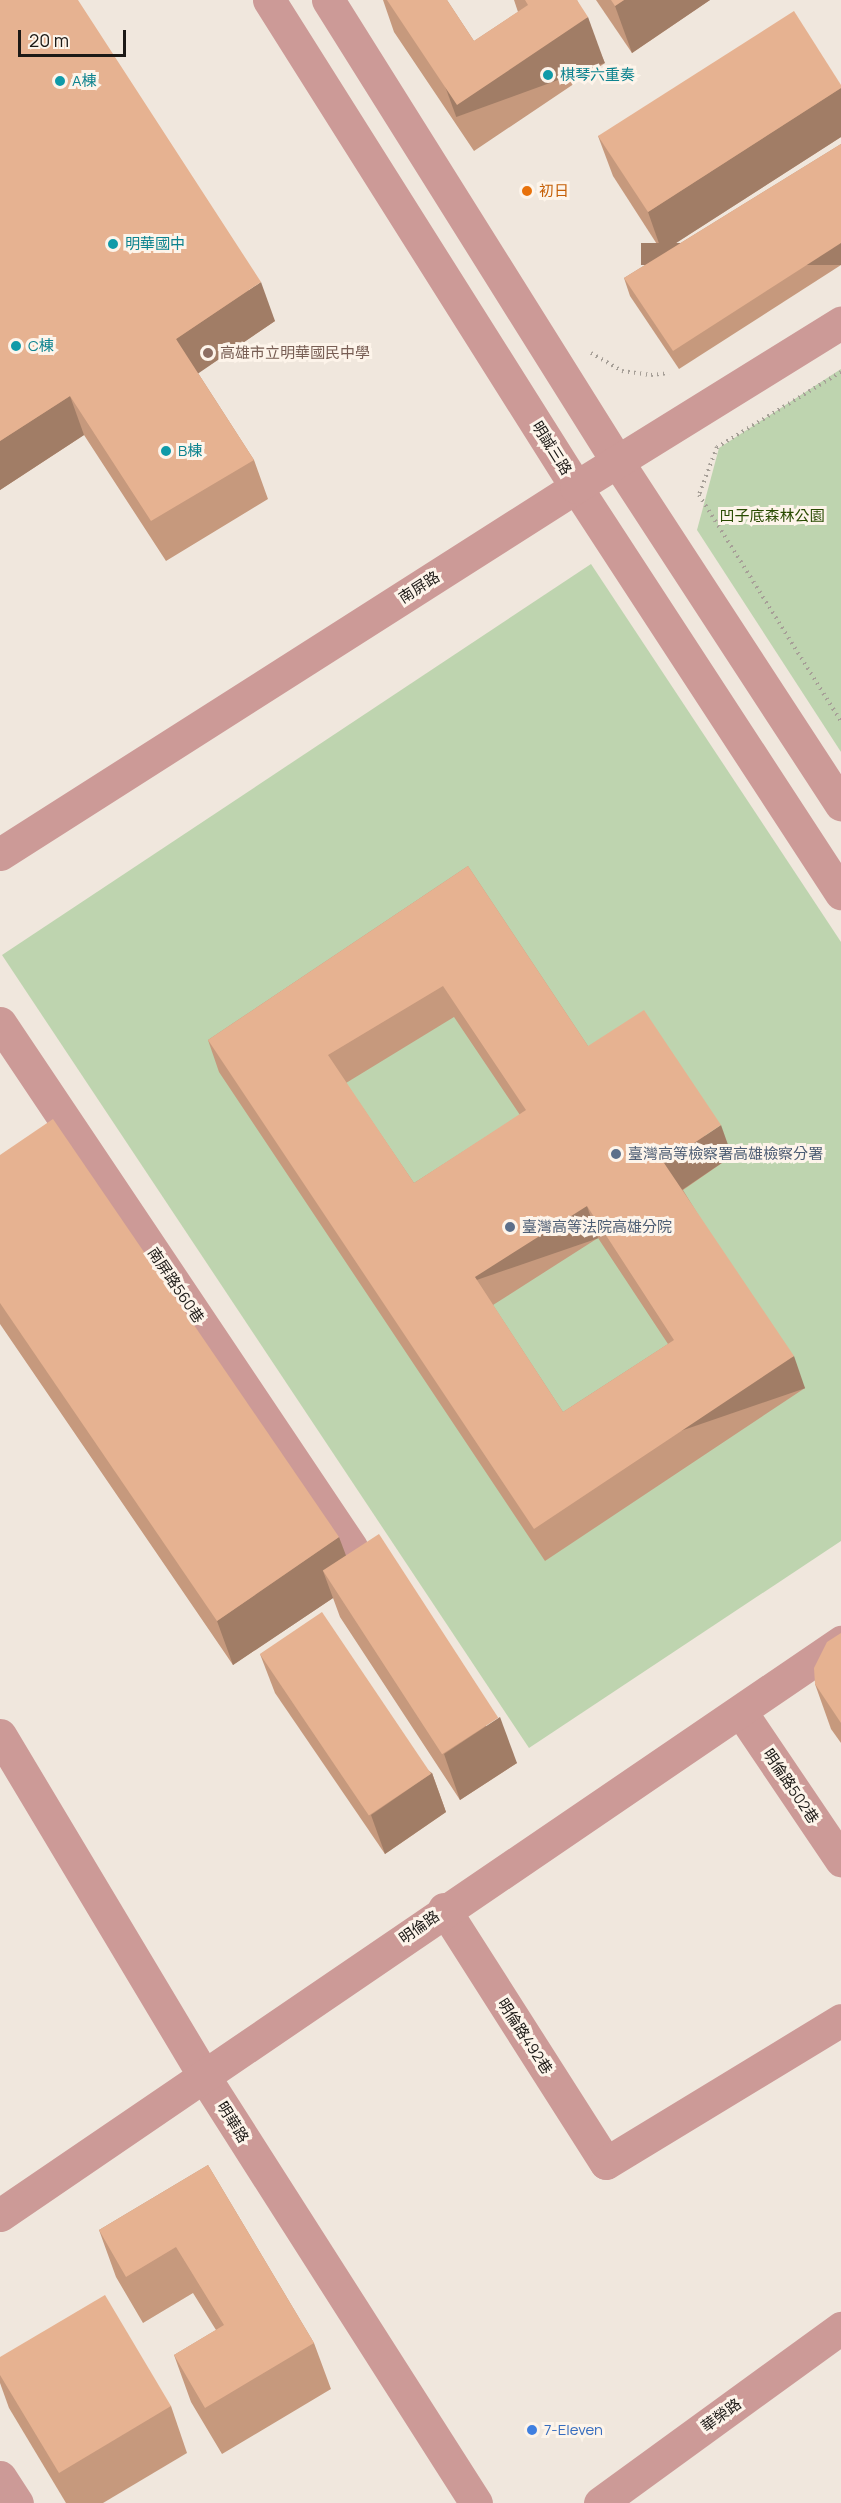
<!DOCTYPE html>
<html>
<head>
<meta charset="utf-8">
<style>
	body { margin:0 }
	#map { position:relative; width:841px; height:2503px; overflow:hidden; background:#f0e7dd; font-family:Manrope,"Noto Sans TC",sans-serif }
	div>[style] { position:absolute }
	.green>* { inset:0; background:#bed4af }
	.path>* { height:4px; margin-top:-2px; transform-origin:0; background:repeating-linear-gradient(90deg,#a69f97 0 1.5px,transparent 0 6px) }
	.minor>* { height:33px; margin:-16.5px; padding:0 16.5px; transform-origin:16.5px; border-radius:16.5px; background:#cc9a97 }
	.wall>* { inset:0; background:#c6997d }
	.shaded-wall>* { inset:0; background:#a17d66; transform-origin:0 0 }
	.building>* { inset:0; background:#e6b291; transform-origin:0 0 }
	.dots>* { width:16px; height:16px; translate:-50% -50%; box-sizing:border-box; border:3px solid #fdf4ea; border-radius:50% }
	span { translate:-50% -50%; white-space:nowrap; text-align:center; line-height:1.15; -webkit-text-stroke:6px #fdf4ea; paint-order:stroke }
	.culture-label { font-size:15px; color:#0d838f }
	.left { translate:0 -50%; text-align:left }
	.food-label { font-size:15px; color:#c56008 }
	.education-label { font-size:15px; color:#785e54 }
	.street-label { font-size:15px; color:#1c1916 }
	.park-label { font-size:15px; color:#284a00 }
	.service-label { font-size:15px; color:#4e5e75 }
	.shop-label { font-size:15px; color:#366cbe }
	.scale { position:absolute; left:18px; top:30px; width:108px; height:27px; box-sizing:border-box; border:3px solid #1c1916; border-top:0; padding-left:8px; font-size:18px; line-height:21px; white-space:nowrap; color:#1c1916; -webkit-text-stroke:4px #fdf4ea; paint-order:stroke }
</style>
</head>
<body>
<div id="map">
	<div class="green">
		<div style="clip-path:polygon(841px 369px,841px 752px,697px 530px,719px 448px)"></div>
		<div style="clip-path:polygon(591px 564px,841px 942px,841px 1541px,529px 1748px,2px 955px)"></div>
	</div>
	<div class="path">
		<div style="left:591px;top:353px;width:36px;rotate:30deg"></div>
		<div style="left:622px;top:371px;width:29px;rotate:8deg"></div>
		<div style="left:651px;top:375px;width:18px;rotate:-6deg"></div>
		<div style="left:841px;top:372px;width:145px;rotate:148.8deg"></div>
		<div style="left:717px;top:447px;width:51px;rotate:110.6deg"></div>
		<div style="left:699px;top:495px;width:267px;rotate:57.9deg"></div>
	</div>
	<div class="minor">
		<div style="left:269px;top:0;width:576px;rotate:57.77deg"></div>
		<div style="left:576px;top:487px;width:485px;rotate:56.9deg"></div>
		<div style="left:328px;top:0;width:544px;rotate:57.92deg"></div>
		<div style="left:617px;top:461px;width:410px;rotate:56.9deg"></div>
		<div style="left:0;top:854px;width:683px;rotate:-32.5deg"></div>
		<div style="left:576px;top:487px;width:312px;rotate:-31.8deg"></div>
		<div style="left:0;top:1023px;width:631px;rotate:56.18deg"></div>
		<div style="left:741px;top:1712px;width:179px;rotate:56deg"></div>
		<div style="left:0;top:1735px;width:400px;rotate:59.1deg"></div>
		<div style="left:205px;top:2078px;width:504px;rotate:57.48deg"></div>
		<div style="left:444px;top:1909px;width:301px;rotate:57.5deg"></div>
		<div style="left:606px;top:2163px;width:275px;rotate:-31.3deg"></div>
		<div style="left:0;top:2215px;width:1018px;rotate:-34.27deg"></div>
		<div style="left:0;top:2477px;width:31px;rotate:57deg"></div>
		<div style="left:600px;top:2503px;width:298px;rotate:-36deg"></div>
	</div>
	<div class="wall">
		<div style="clip-path:polygon(0 0,275px 321px,198px 373px,254px 460px,268px 499px,166px 561px,84px 435px,0 490px)"></div>
		<div style="clip-path:polygon(383px 0,447px 0,474px 41px,518px 12px,514px 0,577px 0,605px 63px,474px 151px,394px 32px)"></div>
		<div style="clip-path:polygon(596px 0,710px 0,632px 53px)"></div>
		<div style="clip-path:polygon(841px 85px,841px 137px,662px 252px,613px 176px,598px 136px)"></div>
		<div style="clip-path:polygon(841px 144px,841px 265px,679px 369px,630px 296px,624px 278px)"></div>
		<div style="clip-path:polygon(evenodd,468px 866px,588px 1046px,732px 1156px,683px 1190px,805px 1388px,545px 1561px,219px 1072px,208px 1040px,468px 866px,454px 1017px,520px 1115px,414px 1183px,346px 1083px,454px 1017px,468px 866px,598px 1238px,668px 1344px,563px 1412px,493px 1305px,598px 1238px)"></div>
		<div style="clip-path:polygon(0 1155px,346px 1556px,517px 1763px,460px 1800px,340px 1617px,333px 1598px,233px 1665px,0 1324px)"></div>
		<div style="clip-path:polygon(841px 1633px,841px 1743px,831px 1729px,815px 1684px)"></div>
		<div style="clip-path:polygon(260px 1654px,432px 1773px,446px 1812px,385px 1854px,275px 1693px)"></div>
		<div style="clip-path:polygon(208px 2165px,314px 2343px,331px 2389px,222px 2454px,191px 2402px,174px 2355px,216px 2330px,193px 2293px,143px 2323px,116px 2277px,99px 2230px)"></div>
		<div style="clip-path:polygon(0 2357px,171px 2406px,187px 2453px,103px 2503px,66px 2503px,9px 2408px,0 2383px)"></div>
	</div>
	<div class="shaded-wall">
		<div style="clip-path:polygon(624px 0,710px 0,632px 53px,615px 6px)"></div>
		<div style="left:588px;top:17px;width:49px;height:158px;rotate:70deg"></div>
		<div style="clip-path:polygon(841px 88px,841px 137px,662px 252px,648px 212px)"></div>
		<div style="left:841px;top:243px;width:22px;height:200px;rotate:90deg"></div>
		<div style="clip-path:polygon(261px 282px,275px 321px,190px 379px,176px 339px)"></div>
		<div style="clip-path:polygon(70px 396px,84px 435px,0 490px,0 441px)"></div>
		<div style="clip-path:polygon(721px 1125px,732px 1156px,676px 1194px,664px 1163px)"></div>
		<div style="left:587px;top:1206px;width:34px;height:133px;rotate:71deg"></div>
		<div style="left:794px;top:1356px;width:34px;height:312px;rotate:71deg"></div>
		<div style="clip-path:polygon(339px 1537px,356px 1582px,323px 1571px,333px 1598px,233px 1665px,217px 1621px)"></div>
		<div style="clip-path:polygon(500px 1717px,517px 1763px,460px 1800px,444px 1754px)"></div>
		<div style="clip-path:polygon(432px 1773px,446px 1812px,385px 1854px,371px 1815px)"></div>
	</div>
	<div class="building">
		<div style="clip-path:polygon(0 0,78px 0,261px 282px,176px 339px,254px 460px,151px 521px,70px 396px,0 441px)"></div>
		<div style="clip-path:polygon(387px 0,447px 0,474px 41px,528px 5px,525px 0,577px 0,588px 17px,457px 105px)"></div>
		<div style="clip-path:polygon(611px 0,624px 0,615px 6px)"></div>
		<div style="clip-path:polygon(794px 11px,841px 85px,841px 88px,648px 212px,598px 136px)"></div>
		<div style="clip-path:polygon(841px 144px,841px 243px,673px 351px,624px 278px)"></div>
		<div style="clip-path:polygon(evenodd,468px 866px,588px 1046px,644px 1010px,721px 1125px,664px 1163px,794px 1356px,534px 1529px,208px 1040px,468px 866px,443px 986px,526px 1110px,414px 1183px,328px 1055px,443px 986px,468px 866px,587px 1206px,674px 1340px,563px 1412px,475px 1277px,587px 1206px)"></div>
		<div style="clip-path:polygon(53px 1119px,339px 1537px,217px 1621px,0 1303px,0 1155px)"></div>
		<div style="left:379px;top:1534px;width:219px;height:67px;rotate:57deg"></div>
		<div style="left:322px;top:1612px;width:195px;height:75px;rotate:56deg"></div>
		<div style="clip-path:polygon(841px 1633px,841px 1723px,815px 1684px,814px 1668px,827px 1642px)"></div>
		<div style="clip-path:polygon(208px 2165px,314px 2343px,205px 2408px,174px 2355px,224px 2325px,176px 2247px,126px 2277px,99px 2230px)"></div>
		<div style="clip-path:polygon(105px 2295px,171px 2406px,59px 2473px,0 2375px,0 2357px)"></div>
	</div>
	<div class="dots">
		<div style="left:548px;top:75px;background:#0f9aa8"></div>
		<div style="left:60px;top:81px;background:#0f9aa8"></div>
		<div style="left:527px;top:191px;background:#e8710a"></div>
		<div style="left:113px;top:244px;background:#0f9aa8"></div>
		<div style="left:16px;top:346px;background:#0f9aa8"></div>
		<div style="left:208px;top:353px;background:#8d6e63"></div>
		<div style="left:166px;top:451px;background:#0f9aa8"></div>
		<div style="left:616px;top:1154px;background:#5c6f8a"></div>
		<div style="left:510px;top:1227px;background:#5c6f8a"></div>
		<div style="left:532px;top:2430px;background:#3f7fe0"></div>
	</div>
	<div class="culture-label">
		<span class="left" style="left:560px;top:75px">棋琴六重奏</span>
		<span class="left" style="left:72px;top:81px">A棟</span>
		<span class="left" style="left:125px;top:244px">明華國中</span>
		<span class="left" style="left:28px;top:346px">C棟</span>
		<span class="left" style="left:178px;top:451px">B棟</span>
	</div>
	<div class="food-label">
		<span class="left" style="left:539px;top:191px">初日</span>
	</div>
	<div class="education-label">
		<span class="left" style="left:220px;top:353px">高雄市立明華國民中學</span>
	</div>
	<div class="street-label">
		<span style="left:552px;top:448px;rotate:58deg">明誠三路</span>
		<span style="left:419px;top:587px;rotate:-33deg">南屏路</span>
		<span style="left:176px;top:1285px;rotate:56deg">南屏路560巷</span>
		<span style="left:791px;top:1786px;rotate:56deg">明倫路502巷</span>
		<span style="left:419px;top:1927px;rotate:-35deg">明倫路</span>
		<span style="left:525px;top:2036px;rotate:57deg">明倫路492巷</span>
		<span style="left:233px;top:2122px;rotate:58deg">明華路</span>
		<span style="left:721px;top:2415px;rotate:-36deg">華榮路</span>
	</div>
	<div class="park-label">
		<span style="left:772px;top:516px">凹子底森林公園</span>
	</div>
	<div class="service-label">
		<span class="left" style="left:628px;top:1154px">臺灣高等檢察署高雄檢察分署</span>
		<span class="left" style="left:522px;top:1227px">臺灣高等法院高雄分院</span>
	</div>
	<div class="shop-label">
		<span class="left" style="left:544px;top:2430px">7-Eleven</span>
	</div>
	<div class="scale">20 m</div>
</div>
</body>
</html>
